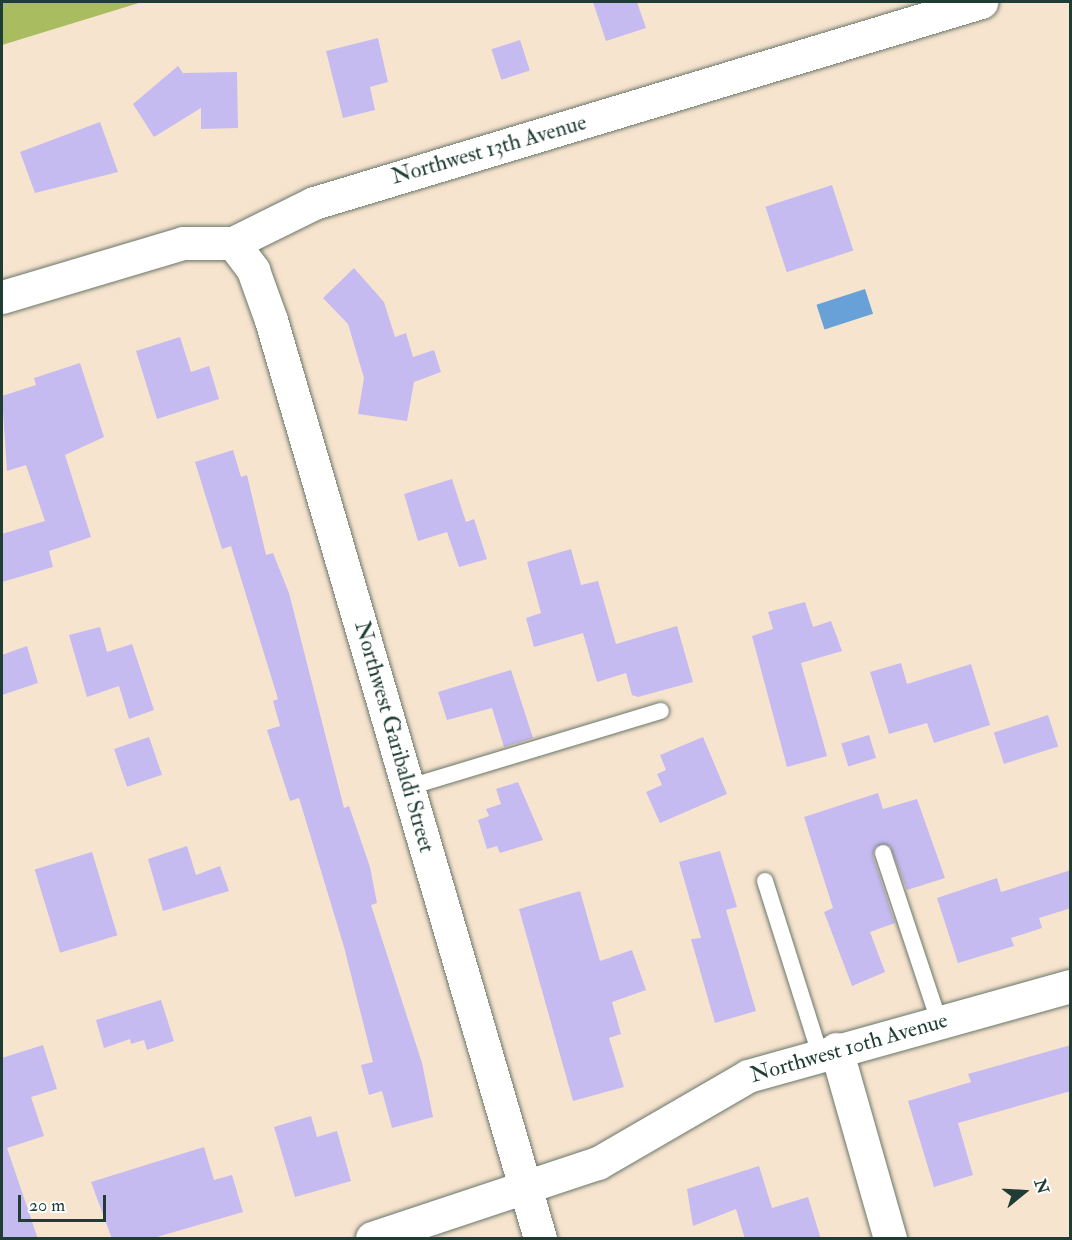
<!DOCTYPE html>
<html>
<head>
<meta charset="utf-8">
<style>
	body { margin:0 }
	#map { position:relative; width:1072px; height:1240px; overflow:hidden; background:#f7e4cf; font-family:"IM FELL Double Pica",serif }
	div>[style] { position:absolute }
	.green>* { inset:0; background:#a9bc5f }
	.water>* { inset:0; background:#68a1d7; transform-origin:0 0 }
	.building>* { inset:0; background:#c6bbf1; transform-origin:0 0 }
	.roads { filter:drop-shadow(0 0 2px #6b776a) drop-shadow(0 0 2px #6b776a) }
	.service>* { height:16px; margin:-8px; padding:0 8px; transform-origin:8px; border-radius:8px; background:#fff }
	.minor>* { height:33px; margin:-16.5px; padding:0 16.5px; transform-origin:16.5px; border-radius:16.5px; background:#fff }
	span { translate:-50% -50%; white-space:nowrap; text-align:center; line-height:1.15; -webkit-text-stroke:5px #fff; paint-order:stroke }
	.street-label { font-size:22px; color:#1f3d34 }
	.frame { position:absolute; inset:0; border:3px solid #1f3d34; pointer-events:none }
	.north { position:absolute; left:994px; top:1162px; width:60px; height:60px; -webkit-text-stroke:4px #fff; paint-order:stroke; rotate:72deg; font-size:16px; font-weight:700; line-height:24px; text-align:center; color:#1f3d34 }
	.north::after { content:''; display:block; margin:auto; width:21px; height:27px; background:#1f3d34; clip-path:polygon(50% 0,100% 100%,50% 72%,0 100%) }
	.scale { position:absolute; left:18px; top:1195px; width:88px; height:27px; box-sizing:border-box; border:3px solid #1f3d34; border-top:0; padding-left:8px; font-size:18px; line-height:21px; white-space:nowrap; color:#1f3d34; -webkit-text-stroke:4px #fff; paint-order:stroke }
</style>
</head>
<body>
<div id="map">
	<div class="green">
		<div style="clip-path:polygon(2px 2px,142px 2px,2px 45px)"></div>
	</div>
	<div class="water">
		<div style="left:865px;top:289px;width:26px;height:51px;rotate:72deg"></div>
	</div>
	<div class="building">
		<div style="clip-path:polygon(593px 2px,637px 2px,646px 28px,606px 41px)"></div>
		<div style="clip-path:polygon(378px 38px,388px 82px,370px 87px,375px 110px,343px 118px,326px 51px)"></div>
		<div style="left:520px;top:40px;width:32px;height:30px;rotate:72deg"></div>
		<div style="clip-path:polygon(178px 66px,183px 73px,237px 72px,238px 128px,201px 129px,201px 108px,154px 137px,133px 104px)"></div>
		<div style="clip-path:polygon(100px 122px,118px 172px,35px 193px,20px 152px)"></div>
		<div style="left:832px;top:185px;width:69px;height:70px;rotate:72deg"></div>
		<div style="clip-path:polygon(354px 268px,384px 302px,395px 337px,406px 333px,413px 357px,434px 350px,441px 372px,414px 382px,407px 421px,358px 414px,364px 378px,348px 324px,323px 298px)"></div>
		<div style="clip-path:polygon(180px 337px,191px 372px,209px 366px,219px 399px,157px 419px,136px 351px)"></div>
		<div style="clip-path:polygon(80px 363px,104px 437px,65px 455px,91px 537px,49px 551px,53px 567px,2px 582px,2px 534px,45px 521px,26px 465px,7px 471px,2px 396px,36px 385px,34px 378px)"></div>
		<div style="clip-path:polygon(233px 450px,241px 477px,247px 475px,266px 555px,273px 553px,289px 593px,344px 808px,349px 806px,370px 867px,377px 903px,371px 905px,422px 1063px,433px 1117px,392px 1128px,382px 1091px,369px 1095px,361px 1065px,373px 1062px,344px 947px,299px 798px,290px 801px,267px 730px,280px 726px,273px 701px,278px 699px,231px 546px,222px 549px,195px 462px)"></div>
		<div style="clip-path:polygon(452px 479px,466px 522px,474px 519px,487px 559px,459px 567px,447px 532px,418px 541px,404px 494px)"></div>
		<div style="clip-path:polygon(571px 549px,581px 585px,598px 581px,616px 644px,677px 626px,693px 682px,638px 697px,632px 695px,626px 673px,597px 682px,583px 633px,534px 647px,526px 618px,541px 613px,527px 562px)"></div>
		<div style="clip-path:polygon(805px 602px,813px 627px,831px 621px,842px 651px,801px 663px,827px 756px,787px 767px,752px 636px,773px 629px,768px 612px)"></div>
		<div style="clip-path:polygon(100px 627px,107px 652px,132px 644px,154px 710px,129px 719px,119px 686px,87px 697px,69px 635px)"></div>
		<div style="clip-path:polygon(27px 646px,38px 683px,2px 695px,2px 655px)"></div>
		<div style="clip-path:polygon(901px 663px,907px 684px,971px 664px,990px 725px,934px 743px,927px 723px,889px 734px,870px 672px)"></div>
		<div style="clip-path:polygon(511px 670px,533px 738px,504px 747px,492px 708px,447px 720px,438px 692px)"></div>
		<div style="left:1048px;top:715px;width:33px;height:57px;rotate:72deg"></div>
		<div style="left:869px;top:735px;width:24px;height:29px;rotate:73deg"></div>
		<div style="left:149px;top:737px;width:40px;height:37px;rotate:71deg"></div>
		<div style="clip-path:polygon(703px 737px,727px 794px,660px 823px,646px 792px,662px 785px,657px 774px,666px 770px,660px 755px)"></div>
		<div style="clip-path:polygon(518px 782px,543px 840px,500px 853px,497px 846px,487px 849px,478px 820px,489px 816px,486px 809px,501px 804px,496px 789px)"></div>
		<div style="clip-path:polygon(878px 793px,883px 809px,917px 799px,945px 878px,907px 890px,890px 846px,875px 847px,873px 856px,895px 923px,870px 932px,885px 972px,852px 986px,824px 912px,833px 908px,804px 817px)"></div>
		<div style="clip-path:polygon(187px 846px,196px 875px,220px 866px,229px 891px,163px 911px,148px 859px)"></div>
		<div style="clip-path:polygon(720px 851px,737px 907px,726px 910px,756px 1011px,715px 1023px,691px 939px,701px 938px,679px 862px)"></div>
		<div style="left:92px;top:852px;width:87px;height:60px;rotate:73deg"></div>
		<div style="clip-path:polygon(1071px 870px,1071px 908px,1039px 918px,1042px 928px,1011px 938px,1014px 946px,958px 963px,937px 898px,997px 878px,1001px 892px)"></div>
		<div style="clip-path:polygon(580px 891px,600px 961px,632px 950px,646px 990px,612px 1002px,621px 1034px,609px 1038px,624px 1087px,573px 1101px,519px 909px)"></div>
		<div style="clip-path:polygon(161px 1000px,174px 1041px,147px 1050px,144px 1040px,131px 1044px,130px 1039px,104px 1048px,96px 1020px)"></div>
		<div style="clip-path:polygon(43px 1045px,57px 1089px,31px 1097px,44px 1136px,7px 1148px,38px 1239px,2px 1239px,2px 1058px)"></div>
		<div style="clip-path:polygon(1071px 1045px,1071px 1091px,958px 1123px,973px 1175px,934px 1187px,908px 1101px,971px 1082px,968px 1074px)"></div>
		<div style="clip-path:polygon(311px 1116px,317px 1137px,337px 1131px,351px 1181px,295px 1197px,274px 1127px)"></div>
		<div style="clip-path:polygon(204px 1147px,214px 1180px,232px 1175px,243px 1212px,150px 1239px,112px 1239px,91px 1182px)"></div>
		<div style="clip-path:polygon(759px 1166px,772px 1208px,808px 1197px,821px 1239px,745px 1239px,736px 1209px,693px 1226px,687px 1189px)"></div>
	</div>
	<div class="roads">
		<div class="service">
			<div style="left:409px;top:787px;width:263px;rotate:-16.8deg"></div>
			<div style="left:883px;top:853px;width:177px;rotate:71.6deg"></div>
			<div style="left:765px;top:881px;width:182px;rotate:72.4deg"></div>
		</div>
		<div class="minor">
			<div style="left:233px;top:243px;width:34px;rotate:53deg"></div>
			<div style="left:253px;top:270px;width:53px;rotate:70.2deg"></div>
			<div style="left:271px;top:320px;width:957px;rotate:73.67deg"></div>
			<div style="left:2px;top:297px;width:189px;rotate:-16.6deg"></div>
			<div style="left:183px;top:243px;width:50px"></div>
			<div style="left:233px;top:243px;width:90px;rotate:-26.3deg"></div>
			<div style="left:314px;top:203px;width:697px;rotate:-16.77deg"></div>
			<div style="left:836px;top:1049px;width:197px;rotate:74.1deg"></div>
			<div style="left:372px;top:1238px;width:238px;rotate:-18.4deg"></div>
			<div style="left:598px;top:1163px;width:173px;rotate:-30.1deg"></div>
			<div style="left:748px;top:1076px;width:334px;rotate:-15.6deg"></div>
		</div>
	</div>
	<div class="street-label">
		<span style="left:489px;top:150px;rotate:-16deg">Northwest 13th Avenue</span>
		<span style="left:394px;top:737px;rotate:74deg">Northwest Garibaldi Street</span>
		<span style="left:849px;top:1048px;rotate:-16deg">Northwest 10th Avenue</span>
	</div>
	<div class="frame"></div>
	<div class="north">N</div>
	<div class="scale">20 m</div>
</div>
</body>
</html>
